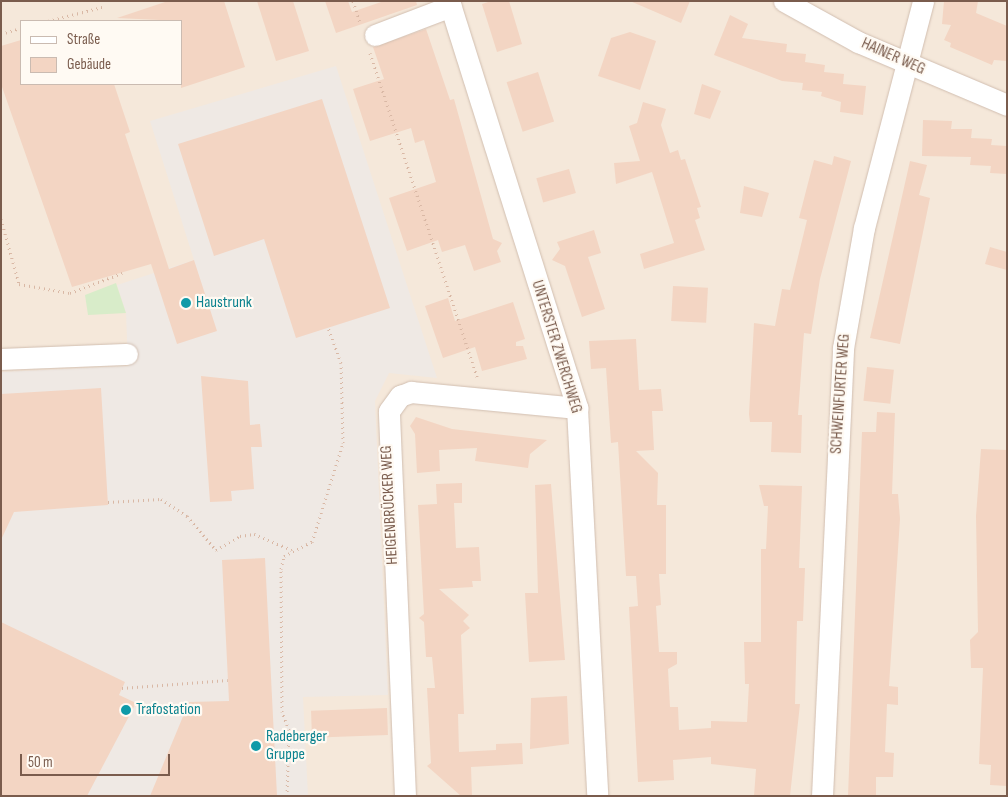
<!DOCTYPE html>
<html>
<head>
<meta charset="utf-8">
<style>
	body { margin:0 }
	#map { position:relative; width:1008px; height:797px; overflow:hidden; background:#fdf6ec; font-family:"Sofia Sans Condensed",sans-serif }
	div>[style] { position:absolute }
	.residential>* { inset:0; background:#f5e8da }
	.industrial>* { inset:0; background:#efe9e4 }
	.green>* { inset:0; background:#d8ecc9 }
	.building>* { inset:0; background:#f3d5c3; transform-origin:0 0 }
	.path>* { height:3px; margin-top:-1.5px; transform-origin:0; background:repeating-linear-gradient(90deg,#d9b8a5 0 1px,transparent 0 5px) }
	.roads { filter:drop-shadow(0 0 1px #d1beb0) drop-shadow(0 0 1px #d1beb0) }
	.minor>* { height:21px; margin:-10.5px; padding:0 10.5px; transform-origin:10.5px; border-radius:10.5px; background:#fff }
	.dots>* { width:14px; height:14px; translate:-50% -50%; box-sizing:border-box; border:2px solid #fffaf3; border-radius:50% }
	span { translate:-50% -50%; white-space:nowrap; text-align:center; line-height:1.15; -webkit-text-stroke:4.5px #fffaf3; paint-order:stroke }
	.street-label { font-size:16px; color:#7a5c4d }
	.culture-label { font-size:16px; color:#0d838f }
	.left { translate:0 -50%; text-align:left }
	.frame { position:absolute; inset:0; border:2px solid #7a5c4d; pointer-events:none }
	.legend { position:absolute; left:20px; top:20px; width:162px; height:65px; box-sizing:border-box; background:#fffaf3; border:1px solid #cabbb1; margin:0; padding:6px 9px; list-style:none; font-size:15px; color:#7a5c4d }
	.legend li { display:flex; align-items:center; gap:10px; height:25px }
	.legend b { width:25px; border:1px solid #cabbb1 }
	.scale { position:absolute; left:20px; top:754px; width:150px; height:22px; box-sizing:border-box; border:2px solid #7a5c4d; border-top:0; padding-left:6px; font-size:15px; line-height:18px; white-space:nowrap; color:#7a5c4d; -webkit-text-stroke:4px #fffaf3; paint-order:stroke }
</style>
</head>
<body>
<div id="map">
	<div class="residential">
		<div style="clip-path:polygon(evenodd,1px 1px,1007px 1px,1007px 796px,1px 796px,1px 1px,21px 21px,181px 21px,181px 84px,21px 84px,21px 21px)"></div>
	</div>
	<div class="industrial">
		<div style="clip-path:polygon(336px 66px,437px 378px,389px 373px,375px 401px,388px 695px,303px 697px,308px 796px,1px 796px,1px 372px,128px 366px,126px 313px,117px 285px,194px 260px,150px 121px)"></div>
	</div>
	<div class="green">
		<div style="clip-path:polygon(116px 283px,126px 313px,88px 315px,85px 295px)"></div>
	</div>
	<div class="building">
		<div style="clip-path:polygon(168px 1px,224px 1px,245px 67px,181px 88px,181px 21px,117px 18px)"></div>
		<div style="clip-path:polygon(257px 1px,293px 1px,309px 51px,276px 61px)"></div>
		<div style="clip-path:polygon(325px 1px,348px 1px,352px 12px,384px 1px,416px 1px,417px 5px,336px 33px)"></div>
		<div style="clip-path:polygon(491px 1px,509px 1px,522px 44px,497px 52px,482px 4px)"></div>
		<div style="clip-path:polygon(630px 1px,690px 1px,681px 23px)"></div>
		<div style="clip-path:polygon(944px 1px,978px 1px,976px 13px,1007px 26px,1007px 61px,994px 60px,992px 65px,950px 47px,951px 43px,944px 40px,951px 25px,942px 24px)"></div>
		<div style="clip-path:polygon(730px 15px,748px 24px,742px 38px,787px 44px,786px 52px,806px 54px,805px 62px,825px 65px,824px 72px,844px 74px,843px 84px,866px 86px,863px 115px,840px 112px,841px 102px,821px 96px,822px 92px,802px 90px,803px 83px,782px 81px,714px 55px)"></div>
		<div style="clip-path:polygon(426px 29px,450px 100px,454px 99px,493px 239px,502px 243px,497px 251px,501px 262px,474px 271px,465px 245px,442px 252px,438px 240px,407px 251px,389px 198px,436px 182px,424px 140px,415px 143px,411px 128px,370px 141px,353px 89px,384px 79px,373px 47px)"></div>
		<div style="clip-path:polygon(630px 32px,656px 41px,640px 90px,598px 76px,611px 38px)"></div>
		<div style="clip-path:polygon(21px 40px,21px 84px,114px 84px,130px 132px,125px 134px,169px 269px,194px 260px,217px 331px,177px 344px,151px 264px,72px 287px,1px 84px,1px 46px)"></div>
		<div style="left:538px;top:72px;width:52px;height:33px;rotate:72deg"></div>
		<div style="clip-path:polygon(702px 84px,721px 91px,710px 119px,694px 114px)"></div>
		<div style="clip-path:polygon(322px 99px,390px 308px,296px 338px,264px 239px,214px 256px,178px 144px)"></div>
		<div style="clip-path:polygon(643px 102px,666px 109px,661px 125px,670px 153px,678px 150px,681px 160px,685px 159px,701px 207px,697px 208px,700px 218px,695px 220px,705px 250px,644px 269px,640px 254px,674px 243px,652px 172px,616px 184px,614px 163px,640px 161px,629px 126px,637px 123px)"></div>
		<div style="clip-path:polygon(923px 120px,952px 121px,951px 129px,972px 129px,971px 138px,992px 139px,991px 145px,1007px 146px,1007px 174px,990px 173px,991px 166px,970px 165px,971px 157px,922px 156px)"></div>
		<div style="clip-path:polygon(834px 156px,851px 161px,820px 279px,811px 334px,804px 333px,798px 415px,802px 415px,801px 453px,771px 452px,772px 422px,750px 422px,749px 414px,754px 323px,775px 326px,782px 289px,790px 290px,807px 220px,799px 218px,814px 160px,832px 165px)"></div>
		<div style="clip-path:polygon(910px 161px,927px 165px,919px 195px,930px 198px,900px 344px,870px 338px)"></div>
		<div style="left:569px;top:169px;width:25px;height:34px;rotate:74deg"></div>
		<div style="clip-path:polygon(744px 186px,769px 193px,762px 217px,740px 213px)"></div>
		<div style="clip-path:polygon(594px 230px,601px 253px,588px 257px,605px 309px,582px 317px,565px 266px,552px 260px,560px 249px,557px 242px)"></div>
		<div style="clip-path:polygon(990px 247px,1007px 252px,1007px 270px,985px 264px)"></div>
		<div style="left:673px;top:286px;width:35px;height:35px;rotate:3deg"></div>
		<div style="clip-path:polygon(448px 298px,455px 321px,513px 302px,525px 339px,516px 342px,516px 346px,523px 346px,527px 359px,482px 371px,475px 347px,443px 358px,425px 306px)"></div>
		<div style="clip-path:polygon(636px 339px,639px 390px,661px 389px,663px 411px,652px 411px,654px 450px,636px 451px,658px 473px,657px 505px,666px 505px,666px 574px,659px 574px,661px 605px,656px 606px,659px 652px,677px 652px,677px 664px,668px 669px,670px 707px,678px 707px,679px 730px,711px 728px,711px 721px,747px 722px,749px 684px,745px 684px,744px 642px,761px 642px,761px 549px,766px 549px,768px 506px,764px 506px,759px 485px,802px 486px,799px 568px,805px 568px,803px 621px,797px 621px,795px 704px,800px 704px,790px 796px,754px 796px,756px 769px,711px 764px,711px 757px,673px 760px,674px 780px,638px 782px,629px 607px,638px 606px,636px 576px,626px 576px,618px 442px,611px 443px,606px 368px,591px 369px,589px 341px)"></div>
		<div style="left:867px;top:367px;width:27px;height:34px;rotate:6deg"></div>
		<div style="clip-path:polygon(201px 376px,248px 381px,250px 425px,260px 424px,262px 447px,251px 447px,254px 489px,231px 491px,232px 501px,210px 502px)"></div>
		<div style="clip-path:polygon(101px 388px,108px 505px,14px 512px,1px 540px,1px 394px)"></div>
		<div style="clip-path:polygon(877px 412px,895px 413px,892px 494px,898px 494px,900px 519px,889px 686px,898px 687px,898px 705px,887px 704px,885px 752px,894px 753px,893px 777px,876px 777px,876px 796px,848px 796px,862px 432px,876px 432px)"></div>
		<div style="clip-path:polygon(416px 417px,452px 429px,547px 440px,530px 454px,528px 468px,475px 461px,477px 448px,439px 450px,440px 471px,417px 473px,415px 434px,410px 426px)"></div>
		<div style="clip-path:polygon(981px 449px,1007px 450px,1007px 786px,990px 785px,991px 765px,979px 764px,983px 668px,971px 668px,970px 640px,978px 632px,976px 516px)"></div>
		<div style="clip-path:polygon(462px 483px,462px 503px,454px 503px,456px 548px,479px 547px,481px 581px,472px 581px,473px 587px,439px 589px,469px 615px,463px 621px,470px 628px,461px 635px,464px 714px,458px 714px,459px 752px,496px 750px,496px 744px,522px 743px,523px 764px,471px 767px,472px 796px,461px 796px,427px 766px,431px 763px,427px 688px,435px 688px,432px 657px,426px 657px,424px 622px,419px 618px,424px 614px,418px 505px,437px 504px,436px 484px)"></div>
		<div style="clip-path:polygon(551px 484px,565px 660px,529px 662px,525px 593px,538px 593px,535px 485px)"></div>
		<div style="clip-path:polygon(265px 558px,277px 796px,150px 796px,189px 702px,229px 701px,222px 560px)"></div>
		<div style="clip-path:polygon(1px 622px,125px 682px,119px 695px,136px 703px,87px 796px,1px 796px)"></div>
		<div style="clip-path:polygon(567px 696px,569px 744px,530px 749px,531px 698px)"></div>
		<div style="left:387px;top:708px;width:27px;height:76px;rotate:88deg"></div>
	</div>
	<div class="path">
		<div style="left:353px;top:1px;width:23px;rotate:72deg"></div>
		<div style="left:48px;top:21px;width:56px;rotate:-14.5deg"></div>
		<div style="left:1px;top:34px;width:21px;rotate:-17deg"></div>
		<div style="left:370px;top:53px;width:343px;rotate:71.7deg"></div>
		<div style="left:1px;top:219px;width:67px;rotate:74.5deg"></div>
		<div style="left:19px;top:284px;width:52px;rotate:10deg"></div>
		<div style="left:70px;top:293px;width:56px;rotate:-21deg"></div>
		<div style="left:108px;top:502px;width:53px;rotate:-3.2deg"></div>
		<div style="left:161px;top:499px;width:31px;rotate:33deg"></div>
		<div style="left:187px;top:516px;width:45px;rotate:49.5deg"></div>
		<div style="left:216px;top:550px;width:28px;rotate:-30deg"></div>
		<div style="left:240px;top:536px;width:14px;rotate:-8deg"></div>
		<div style="left:254px;top:534px;width:41px;rotate:22.8deg"></div>
		<div style="left:122px;top:688px;width:106px;rotate:-4.3deg"></div>
		<div style="left:287px;top:796px;width:66px;rotate:-88.3deg"></div>
		<div style="left:289px;top:730px;width:19px;rotate:-111deg"></div>
		<div style="left:282px;top:712px;width:143px;rotate:-90.4deg"></div>
		<div style="left:281px;top:569px;width:13px;rotate:-77deg"></div>
		<div style="left:284px;top:556px;width:31px;rotate:-27deg"></div>
		<div style="left:312px;top:542px;width:104px;rotate:-72.6deg"></div>
		<div style="left:343px;top:443px;width:80px;rotate:-91.4deg"></div>
		<div style="left:341px;top:363px;width:37px;rotate:-110deg"></div>
	</div>
	<div class="roads">
		<div class="minor">
			<div style="left:449px;top:1px;width:427px;rotate:72.5deg"></div>
			<div style="left:577px;top:408px;width:389px;rotate:87deg"></div>
			<div style="left:784px;top:1px;width:85px;rotate:29deg"></div>
			<div style="left:858px;top:42px;width:162px;rotate:22.9deg"></div>
			<div style="left:375px;top:35px;width:81px;rotate:-20.9deg"></div>
			<div style="left:1px;top:359px;width:126px;rotate:-2.3deg"></div>
			<div style="left:405px;top:796px;width:385px;rotate:-92.4deg"></div>
			<div style="left:389px;top:411px;width:19px;rotate:-54deg"></div>
			<div style="left:400px;top:396px;width:12px;rotate:-20deg"></div>
			<div style="left:411px;top:392px;width:167px;rotate:5.5deg"></div>
			<div style="left:822px;top:796px;width:448px;rotate:-87.3deg"></div>
			<div style="left:843px;top:348px;width:122px;rotate:-80.1deg"></div>
			<div style="left:864px;top:228px;width:235px;rotate:-75.4deg"></div>
		</div>
	</div>
	<div class="dots">
		<div style="left:186px;top:303px;background:#0f9aa8"></div>
		<div style="left:126px;top:710px;background:#0f9aa8"></div>
		<div style="left:256px;top:746px;background:#0f9aa8"></div>
	</div>
	<div class="street-label">
		<span style="left:893px;top:57px;rotate:24deg">HAINER WEG</span>
		<span style="left:556px;top:347px;rotate:73deg">UNTERSTER ZWERCHWEG</span>
		<span style="left:841px;top:394px;rotate:-86deg">SCHWEINFURTER WEG</span>
		<span style="left:390px;top:505px;rotate:-93deg">HEIGENBRÜCKER WEG</span>
	</div>
	<div class="culture-label">
		<span class="left" style="left:196px;top:303px">Haustrunk</span>
		<span class="left" style="left:136px;top:710px">Trafostation</span>
		<span class="left" style="left:266px;top:746px">Radeberger<br>Gruppe</span>
	</div>
	<div class="frame"></div>
	<ul class="legend">
	<li><b style="height:6px;background:#fff"></b>Straße</li>
	<li><b style="height:14px;background:#f3d5c3"></b>Gebäude</li>
	</ul>
	<div class="scale">50 m</div>
</div>
</body>
</html>
